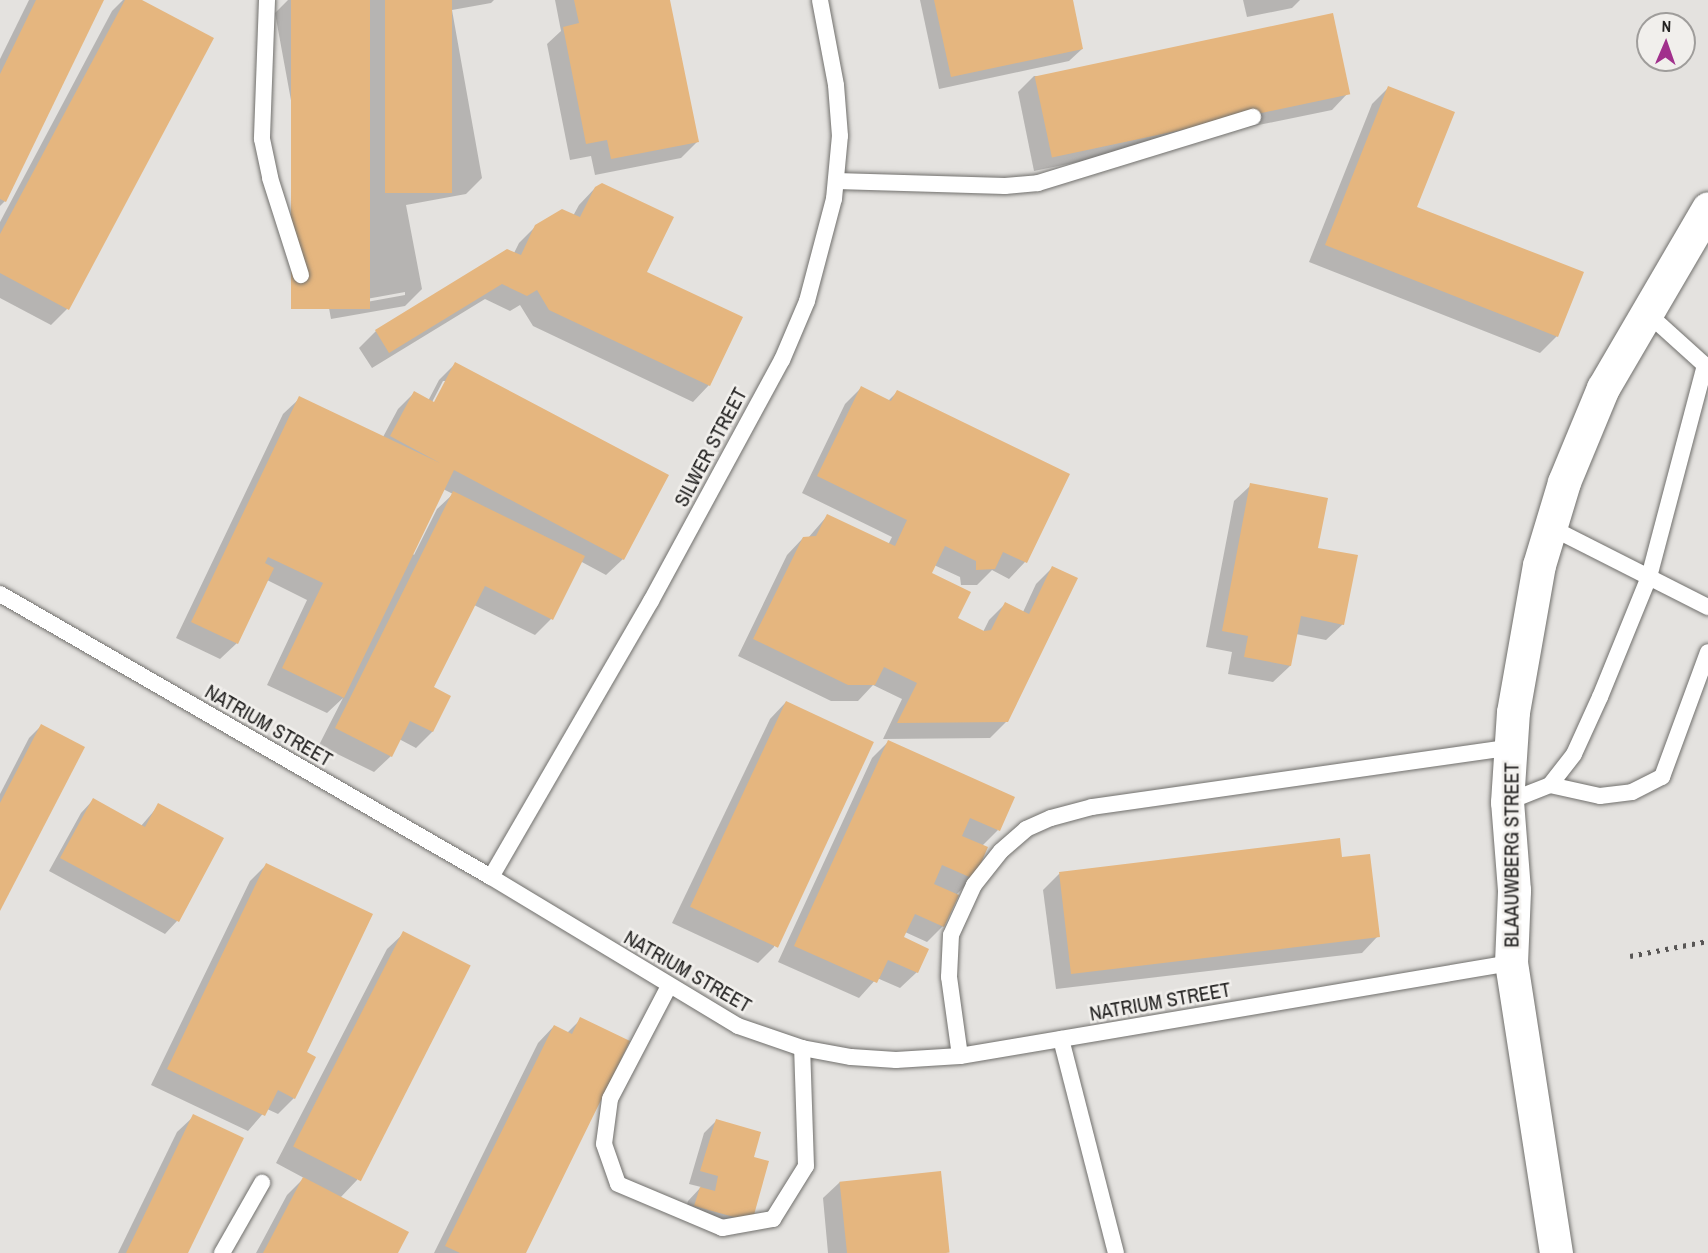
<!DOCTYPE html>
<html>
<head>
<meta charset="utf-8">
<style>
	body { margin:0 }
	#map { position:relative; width:1708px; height:1253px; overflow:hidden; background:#e4e2df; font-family:"Archivo Narrow",sans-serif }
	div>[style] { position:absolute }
	.shadow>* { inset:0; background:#0003 }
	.building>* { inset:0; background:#e5b67f; transform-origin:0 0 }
	.roads { filter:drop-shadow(0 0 2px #71706d) drop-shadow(0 0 2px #71706d) }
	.service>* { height:16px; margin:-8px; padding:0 8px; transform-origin:8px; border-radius:8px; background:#fff }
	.minor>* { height:33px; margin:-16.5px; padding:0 16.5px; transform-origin:16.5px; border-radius:16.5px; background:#fff }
	.rail>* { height:4.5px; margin-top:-2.25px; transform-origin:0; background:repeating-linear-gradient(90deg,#585655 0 3px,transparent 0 9px) }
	span { translate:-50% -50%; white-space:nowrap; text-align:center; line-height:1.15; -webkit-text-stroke:5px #f1efec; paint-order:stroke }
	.street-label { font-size:20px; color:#232221 }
	.north { position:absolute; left:1636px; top:12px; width:60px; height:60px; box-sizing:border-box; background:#f1efec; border:2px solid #9f9d9b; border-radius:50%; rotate:2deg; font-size:16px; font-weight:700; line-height:24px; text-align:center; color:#232221 }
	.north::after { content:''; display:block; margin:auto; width:21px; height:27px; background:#a1308c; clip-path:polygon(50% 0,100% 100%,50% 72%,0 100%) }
</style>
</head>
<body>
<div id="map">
	<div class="shadow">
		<div style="clip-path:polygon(29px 0,103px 0,5px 201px,0 206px,0 59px)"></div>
		<div style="clip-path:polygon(123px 0,139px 0,67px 309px,51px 325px,0 298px,0 222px,112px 11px)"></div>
		<div style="clip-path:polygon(evenodd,288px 0,494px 0,491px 3px,452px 10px,482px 178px,466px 194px,406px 205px,422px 289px,405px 306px,331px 319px,275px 13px,288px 0,405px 292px,405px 295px,339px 307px,339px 304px,405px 292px)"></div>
		<div style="clip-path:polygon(555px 0,669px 0,698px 141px,681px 158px,595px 175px,591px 156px,570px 160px,547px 44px,561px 31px)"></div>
		<div style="clip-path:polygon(920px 0,1071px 0,1082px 49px,1069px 61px,939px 89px)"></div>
		<div style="clip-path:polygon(1243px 0,1300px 0,1292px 8px,1247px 17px)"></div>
		<div style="clip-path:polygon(1034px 76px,1348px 93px,1332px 110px,1034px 171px,1018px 92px)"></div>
		<div style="clip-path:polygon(1388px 88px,1415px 208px,1582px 273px,1557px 336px,1540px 353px,1309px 262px,1372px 104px)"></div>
		<div style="clip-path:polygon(595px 188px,709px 385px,693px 402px,533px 326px,520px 305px,510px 311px,485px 299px,372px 368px,359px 348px,376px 331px,508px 250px,514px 253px,519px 243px,536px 226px,573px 216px,579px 205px)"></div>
		<div style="clip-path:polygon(evenodd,456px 363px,623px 559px,606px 575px,580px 561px,551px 619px,535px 635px,474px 605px,432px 688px,449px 697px,432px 732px,416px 748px,399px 739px,391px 756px,374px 772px,319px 745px,343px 698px,327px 713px,267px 685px,307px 600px,267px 580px,237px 643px,220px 659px,176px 638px,283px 414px,300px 398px,383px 437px,398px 409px,414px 393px,428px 401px,439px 380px,456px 363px,443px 381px,447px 381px,432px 409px,429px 408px,443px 381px,456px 363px,443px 489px,453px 494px,437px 509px,414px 555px,412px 553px,443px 489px)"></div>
		<div style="clip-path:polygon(861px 388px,888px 401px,897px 392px,1068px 475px,1025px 562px,1009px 579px,992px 570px,977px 585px,961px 585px,960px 577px,934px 565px,930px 574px,956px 619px,983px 632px,989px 620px,1005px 604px,1023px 612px,1036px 584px,1053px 567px,1007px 721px,990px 738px,883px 739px,902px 699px,873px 685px,858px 701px,831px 701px,738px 656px,787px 555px,803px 538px,808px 538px,827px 516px,888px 545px,892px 537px,802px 493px,845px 404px)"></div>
		<div style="clip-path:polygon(1251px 485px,1316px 549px,1343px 624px,1326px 640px,1296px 634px,1290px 666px,1273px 682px,1228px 674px,1232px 652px,1206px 647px,1234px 501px)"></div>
		<div style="clip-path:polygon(786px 702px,774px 947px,758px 963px,672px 923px,770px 719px)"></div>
		<div style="clip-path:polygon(41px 726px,0 908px,0 794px,29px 738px)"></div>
		<div style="clip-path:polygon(888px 742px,998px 830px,982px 846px,972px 879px,956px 895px,943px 926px,927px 942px,905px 932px,902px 938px,917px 972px,900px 988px,877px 978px,859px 998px,778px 962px,872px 758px)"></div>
		<div style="clip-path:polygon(93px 800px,141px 826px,159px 805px,222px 839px,177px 921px,165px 934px,49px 871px,81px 813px)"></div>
		<div style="clip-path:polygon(1341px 859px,1378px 936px,1362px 953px,1056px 989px,1043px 890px,1059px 874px)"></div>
		<div style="clip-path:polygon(266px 865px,305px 1053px,294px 1098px,278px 1114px,267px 1109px,248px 1131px,151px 1085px,250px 881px)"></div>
		<div style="clip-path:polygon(404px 933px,357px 1180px,340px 1198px,396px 1253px,256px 1253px,287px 1195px,304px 1178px,276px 1163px,387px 949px)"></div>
		<div style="clip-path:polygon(581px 1019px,525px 1253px,434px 1253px,538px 1043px,554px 1026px,567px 1033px)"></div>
		<div style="clip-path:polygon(194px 1116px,186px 1253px,118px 1253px,177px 1132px)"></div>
		<div style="clip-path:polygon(716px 1121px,752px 1158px,750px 1221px,738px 1234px,683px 1218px,688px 1201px,701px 1187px,689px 1184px,704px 1133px)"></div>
		<div style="clip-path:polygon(840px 1182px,947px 1253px,828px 1253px,823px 1198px)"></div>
	</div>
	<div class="building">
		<div style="clip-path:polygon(36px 0,104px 0,6px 202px,0 199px,0 74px)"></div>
		<div style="clip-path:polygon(125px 0,142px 0,214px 38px,69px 310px,0 273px,0 234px)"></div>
		<div style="left:291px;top:0;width:79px;height:309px"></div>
		<div style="left:385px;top:0;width:67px;height:193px"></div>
		<div style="clip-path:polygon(574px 0,670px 0,699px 142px,611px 159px,607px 140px,586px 144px,563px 27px,579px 23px)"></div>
		<div style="clip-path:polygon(934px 0,1073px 0,1083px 49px,951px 77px)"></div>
		<div style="left:1333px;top:13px;width:83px;height:305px;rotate:78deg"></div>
		<div style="clip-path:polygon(1388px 86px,1455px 112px,1417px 207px,1584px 272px,1558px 337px,1325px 245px)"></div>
		<div style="clip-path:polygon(602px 183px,674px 217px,647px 272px,743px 317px,710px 386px,549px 310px,537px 290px,527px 296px,502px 284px,389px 353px,375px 330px,507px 249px,521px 255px,535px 225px,562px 209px,580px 217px,595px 187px)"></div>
		<div style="clip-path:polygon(455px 362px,669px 475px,624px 560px,454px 470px,344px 698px,282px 668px,323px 583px,268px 557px,265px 563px,274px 568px,238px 644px,191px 622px,299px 396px,440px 463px,390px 436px,414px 391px,434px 402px)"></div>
		<div style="clip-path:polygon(861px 386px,891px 401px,897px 390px,1070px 474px,1027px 563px,1003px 552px,995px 569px,976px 570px,976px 561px,945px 546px,932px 573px,971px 592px,958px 618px,984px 631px,991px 630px,1005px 602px,1029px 614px,1052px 566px,1078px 578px,1008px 722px,897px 723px,917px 683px,884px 667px,875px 685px,848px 685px,753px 639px,803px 537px,816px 536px,827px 514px,895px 546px,907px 520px,817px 476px)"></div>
		<div style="clip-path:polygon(1250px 483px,1328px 498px,1318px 548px,1358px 555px,1344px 625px,1301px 616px,1291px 666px,1244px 657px,1248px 636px,1222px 631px)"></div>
		<div style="clip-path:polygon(453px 491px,585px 556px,553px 620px,485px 586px,434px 687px,451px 696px,433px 732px,410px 721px,392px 757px,335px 728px)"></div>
		<div style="left:786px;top:701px;width:97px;height:227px;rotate:25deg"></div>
		<div style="clip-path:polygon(41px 724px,85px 747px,0 911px,0 803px)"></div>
		<div style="clip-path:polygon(888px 740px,1015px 797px,1000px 831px,970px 818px,962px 836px,988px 847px,974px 879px,942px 865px,934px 884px,959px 895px,944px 927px,915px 914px,904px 937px,929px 949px,918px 973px,888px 960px,877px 983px,794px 946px)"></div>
		<div style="clip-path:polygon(93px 798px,145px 827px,158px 803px,224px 838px,179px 922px,60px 858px)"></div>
		<div style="clip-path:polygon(1340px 838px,1342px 857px,1370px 854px,1380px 937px,1071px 974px,1059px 872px)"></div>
		<div style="clip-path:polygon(266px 863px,373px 914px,307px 1052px,316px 1057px,295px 1099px,278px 1090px,265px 1116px,167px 1069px)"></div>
		<div style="left:403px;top:931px;width:76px;height:242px;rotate:27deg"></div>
		<div style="clip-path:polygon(580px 1017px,630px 1041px,526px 1253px,460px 1253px,445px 1246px,554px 1025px,572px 1034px)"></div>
		<div style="clip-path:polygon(193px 1114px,244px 1138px,188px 1253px,126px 1253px)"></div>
		<div style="clip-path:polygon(716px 1119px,761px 1132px,754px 1157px,769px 1161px,752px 1222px,694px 1206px,700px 1187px,715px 1191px,718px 1176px,700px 1171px)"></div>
		<div style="left:941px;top:1171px;width:82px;height:102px;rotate:84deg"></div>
		<div style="clip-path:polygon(303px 1177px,409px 1232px,398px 1253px,263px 1253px)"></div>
	</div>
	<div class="roads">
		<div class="service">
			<div style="left:267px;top:0;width:139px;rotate:92.1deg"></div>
			<div style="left:262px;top:139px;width:40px;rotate:78deg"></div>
			<div style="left:270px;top:178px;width:102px;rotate:72.3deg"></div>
			<div style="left:836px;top:181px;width:169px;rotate:1.7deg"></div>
			<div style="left:1005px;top:186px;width:33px;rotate:-5deg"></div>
			<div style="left:1038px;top:183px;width:225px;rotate:-17.1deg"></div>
			<div style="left:1646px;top:312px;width:84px;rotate:42.1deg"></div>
			<div style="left:1550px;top:527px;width:177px;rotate:26.9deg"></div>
			<div style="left:0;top:594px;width:567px;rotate:29.96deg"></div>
			<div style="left:491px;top:877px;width:288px;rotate:31.1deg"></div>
			<div style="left:738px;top:1026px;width:68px;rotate:19deg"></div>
			<div style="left:802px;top:1048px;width:50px;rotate:10.4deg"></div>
			<div style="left:851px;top:1057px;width:45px;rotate:3.8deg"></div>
			<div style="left:896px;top:1060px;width:64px;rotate:-3.6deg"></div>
			<div style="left:960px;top:1056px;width:559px;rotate:-9.58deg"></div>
			<div style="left:1550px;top:785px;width:51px;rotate:12.4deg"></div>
			<div style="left:1600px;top:796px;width:32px;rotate:-7deg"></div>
			<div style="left:1632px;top:792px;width:34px;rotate:-27deg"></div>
			<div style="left:1662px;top:777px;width:133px;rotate:-69.8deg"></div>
			<div style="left:1507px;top:802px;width:46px;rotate:-21.6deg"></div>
			<div style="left:1550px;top:785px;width:39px;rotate:-52deg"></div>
			<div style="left:1574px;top:754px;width:63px;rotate:-65.5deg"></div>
			<div style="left:1600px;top:697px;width:130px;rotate:-67.8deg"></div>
			<div style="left:1649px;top:577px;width:219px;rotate:-75.2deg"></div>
			<div style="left:491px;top:877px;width:319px;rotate:-59.9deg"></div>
			<div style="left:651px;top:601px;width:274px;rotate:-61.5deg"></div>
			<div style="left:782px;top:360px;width:64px;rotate:-67deg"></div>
			<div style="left:807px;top:301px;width:106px;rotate:-75.2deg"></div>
			<div style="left:834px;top:199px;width:63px;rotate:-84.6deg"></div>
			<div style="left:840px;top:136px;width:51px;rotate:-94.5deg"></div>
			<div style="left:836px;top:85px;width:86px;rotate:-100.7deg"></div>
			<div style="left:669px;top:986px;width:127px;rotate:117.6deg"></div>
			<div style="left:610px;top:1099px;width:45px;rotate:97.6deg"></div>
			<div style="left:604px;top:1144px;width:42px;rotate:70.7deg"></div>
			<div style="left:618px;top:1184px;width:113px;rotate:22.9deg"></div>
			<div style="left:722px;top:1228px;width:52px;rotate:-10deg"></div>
			<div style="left:773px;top:1219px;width:62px;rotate:-58.1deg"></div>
			<div style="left:806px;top:1166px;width:118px;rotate:-91.9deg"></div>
			<div style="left:1061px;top:1039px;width:221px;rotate:75.6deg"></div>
			<div style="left:960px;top:1056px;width:80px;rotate:-97.9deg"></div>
			<div style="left:949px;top:977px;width:42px;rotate:-87.3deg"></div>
			<div style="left:951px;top:935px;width:55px;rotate:-65.3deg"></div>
			<div style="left:974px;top:885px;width:43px;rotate:-51.5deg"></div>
			<div style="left:1001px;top:851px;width:33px;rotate:-41deg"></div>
			<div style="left:1026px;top:829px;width:27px;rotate:-24deg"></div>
			<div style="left:1051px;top:818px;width:42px;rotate:-15deg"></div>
			<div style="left:1092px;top:807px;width:423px;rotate:-8.1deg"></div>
			<div style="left:222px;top:1253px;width:81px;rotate:-60.3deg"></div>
		</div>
		<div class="minor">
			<div style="left:1556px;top:1253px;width:293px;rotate:-98.8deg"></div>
			<div style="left:1511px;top:963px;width:73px;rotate:-87.6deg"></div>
			<div style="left:1514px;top:890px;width:88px;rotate:-94.5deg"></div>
			<div style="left:1507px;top:802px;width:90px;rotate:-86.2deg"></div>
			<div style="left:1513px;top:712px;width:149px;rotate:-80deg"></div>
			<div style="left:1539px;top:565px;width:87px;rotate:-73.2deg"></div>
			<div style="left:1564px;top:482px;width:102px;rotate:-67.5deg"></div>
			<div style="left:1603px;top:388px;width:208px;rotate:-59.7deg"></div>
		</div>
	</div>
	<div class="rail">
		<div style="left:1630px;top:956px;width:79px;rotate:-10.9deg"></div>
	</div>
	<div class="street-label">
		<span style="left:710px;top:447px;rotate:-62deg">SILWER STREET</span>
		<span style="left:269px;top:725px;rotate:30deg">NATRIUM STREET</span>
		<span style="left:1511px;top:855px;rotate:-90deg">BLAAUWBERG STREET</span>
		<span style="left:688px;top:971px;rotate:30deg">NATRIUM STREET</span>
		<span style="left:1160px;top:1001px;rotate:-10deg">NATRIUM STREET</span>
	</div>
	<div class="north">N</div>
</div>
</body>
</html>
